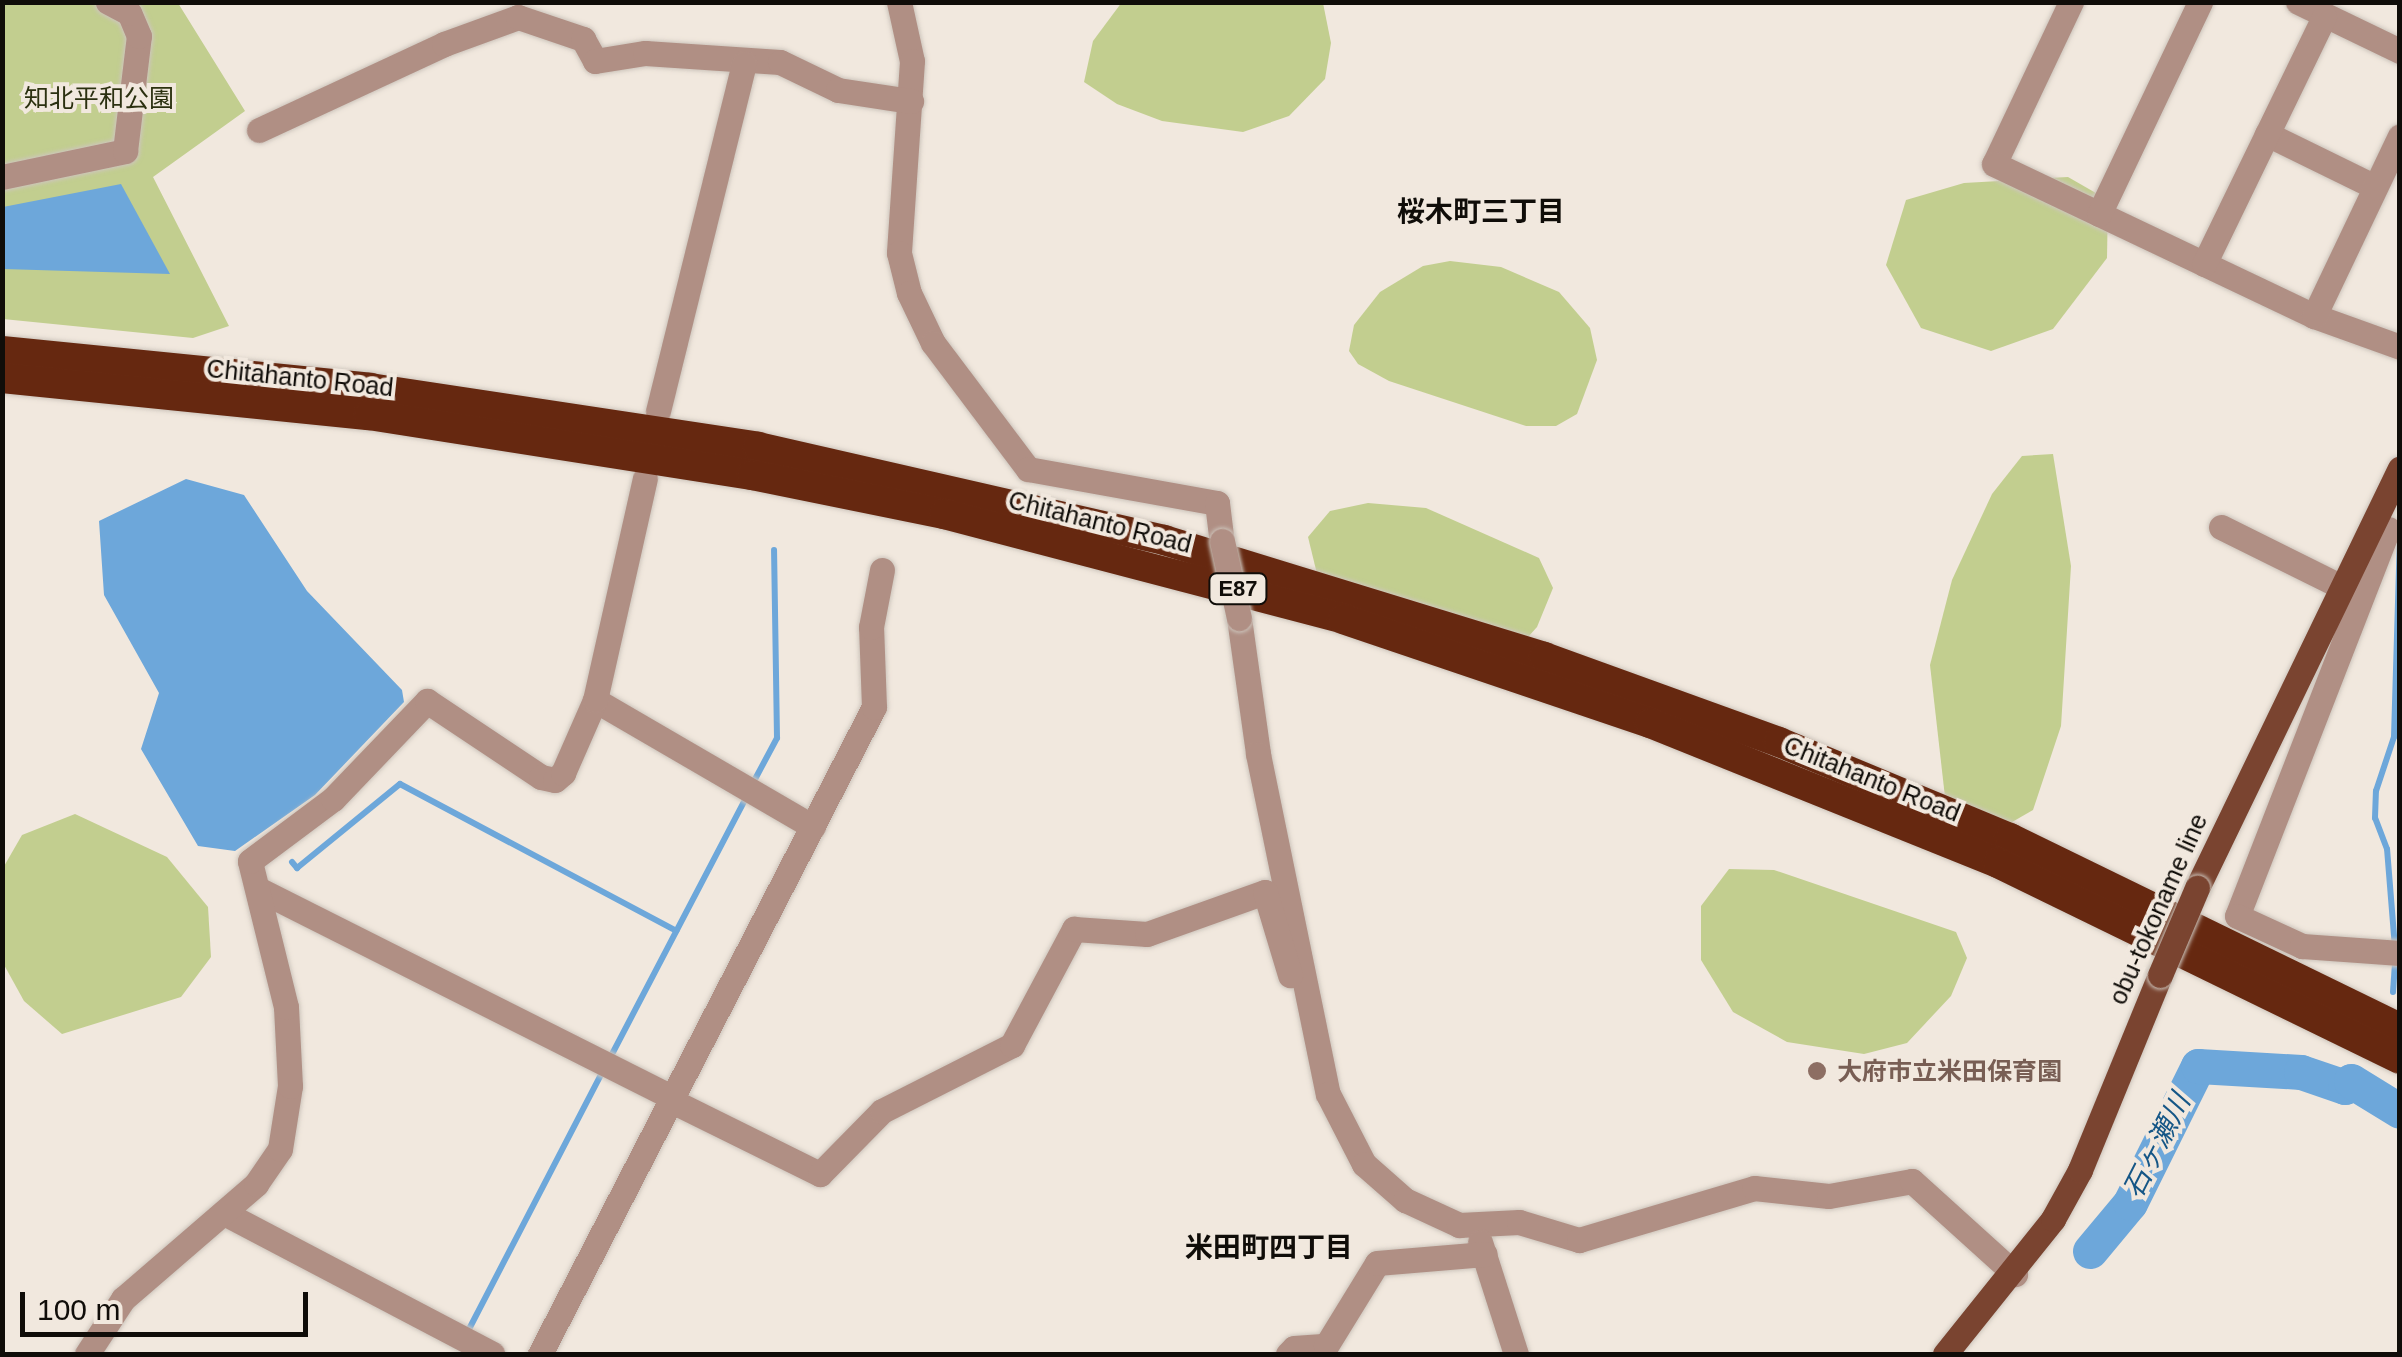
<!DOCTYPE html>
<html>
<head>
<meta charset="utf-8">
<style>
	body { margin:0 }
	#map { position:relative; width:2402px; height:1357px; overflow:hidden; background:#f1e8de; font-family:Arial,"Noto Sans JP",sans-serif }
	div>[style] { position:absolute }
	.green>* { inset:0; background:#c2ce8f }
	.water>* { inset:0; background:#6da7da }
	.stream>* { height:6px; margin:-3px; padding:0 3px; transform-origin:3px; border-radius:3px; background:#6da7da }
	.river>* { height:35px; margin:-17.5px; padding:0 17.5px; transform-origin:17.5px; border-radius:17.5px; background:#6da7da }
	.roads { filter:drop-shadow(0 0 2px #cdc5bc) drop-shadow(0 0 2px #cdc5bc) }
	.minor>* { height:25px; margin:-12.5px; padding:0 12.5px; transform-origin:12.5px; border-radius:12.5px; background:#b08f84 }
	.major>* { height:25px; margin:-12.5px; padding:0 12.5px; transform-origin:12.5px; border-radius:12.5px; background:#7a4430 }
	.highway>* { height:30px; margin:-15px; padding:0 15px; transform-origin:15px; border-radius:15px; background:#662810 }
	.bridges { filter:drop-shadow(0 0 2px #cdc5bc) drop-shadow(0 0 2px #cdc5bc) }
	.minor-bridge>* { height:25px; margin:-12.5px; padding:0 12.5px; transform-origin:12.5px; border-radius:12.5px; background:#b08f84 }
	.major-bridge>* { height:25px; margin:-12.5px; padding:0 12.5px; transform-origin:12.5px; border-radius:12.5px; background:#7a4430 }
	.dots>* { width:28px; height:28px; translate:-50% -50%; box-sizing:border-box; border:5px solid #f1e8de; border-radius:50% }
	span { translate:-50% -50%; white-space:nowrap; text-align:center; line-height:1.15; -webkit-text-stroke:8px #f1e8de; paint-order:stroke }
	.shield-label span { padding:2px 8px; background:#f1e8de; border:2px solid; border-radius:8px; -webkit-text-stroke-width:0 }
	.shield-label { font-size:22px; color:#100d09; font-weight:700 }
	.park-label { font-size:25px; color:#2b3010 }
	.street-label { font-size:25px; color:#100d09 }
	.education-label { font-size:25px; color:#785e54; font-weight:700 }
	.left { translate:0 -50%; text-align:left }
	.neighbourhood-label { font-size:28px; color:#100d09; font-weight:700 }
	.water-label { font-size:28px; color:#155686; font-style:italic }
	.frame { position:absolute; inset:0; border:5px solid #100d09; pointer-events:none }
	.scale { position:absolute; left:20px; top:1292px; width:288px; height:45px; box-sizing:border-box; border:5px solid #100d09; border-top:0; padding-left:12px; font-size:30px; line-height:35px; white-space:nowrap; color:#100d09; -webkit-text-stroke:8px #f1e8de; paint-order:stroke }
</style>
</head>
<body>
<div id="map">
	<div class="green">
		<div style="clip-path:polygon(1122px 2px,1323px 3px,1331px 43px,1325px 79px,1289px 116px,1243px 132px,1162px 121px,1117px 104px,1084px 82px,1093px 41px)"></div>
		<div style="clip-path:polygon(2px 3px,178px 3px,245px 111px,153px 177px,229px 326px,193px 338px,3px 319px)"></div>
		<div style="clip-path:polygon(2068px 177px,2108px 200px,2107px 258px,2053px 329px,1991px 351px,1921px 328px,1886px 265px,1906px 200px,1964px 183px)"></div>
		<div style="clip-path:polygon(1450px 261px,1501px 267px,1559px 292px,1590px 328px,1597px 360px,1577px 414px,1556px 426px,1526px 426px,1389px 381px,1358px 364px,1349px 351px,1354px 325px,1380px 292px,1423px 266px)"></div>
		<div style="clip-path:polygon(2053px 454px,2071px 566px,2061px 726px,2033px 810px,2000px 829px,1945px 797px,1930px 665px,1952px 580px,1992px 494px,2022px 456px)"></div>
		<div style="clip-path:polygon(1368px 503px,1426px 508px,1539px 558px,1553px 588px,1537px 627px,1492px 677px,1318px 578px,1308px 537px,1330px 511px)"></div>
		<div style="clip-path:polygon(75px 814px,167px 857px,208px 907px,211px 957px,181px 997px,62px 1034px,24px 1001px,3px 963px,3px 868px,22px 835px)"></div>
		<div style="clip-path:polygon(1729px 869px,1774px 870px,1956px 932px,1967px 958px,1951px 996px,1907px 1043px,1864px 1054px,1787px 1042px,1733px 1012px,1701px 960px,1701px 906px)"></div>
	</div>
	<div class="water">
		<div style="clip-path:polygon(121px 184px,170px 274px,3px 269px,3px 207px)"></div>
		<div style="clip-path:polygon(186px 479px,244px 495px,307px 591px,402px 690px,404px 702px,315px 795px,235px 851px,198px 846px,141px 749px,159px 693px,104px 595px,99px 521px)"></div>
	</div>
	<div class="stream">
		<div style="left:753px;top:783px;width:51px;rotate:-61.9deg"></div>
		<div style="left:777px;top:738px;width:188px;rotate:-90.9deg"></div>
		<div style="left:292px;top:862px;width:8px;rotate:50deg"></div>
		<div style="left:297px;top:868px;width:133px;rotate:-39.2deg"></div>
		<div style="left:400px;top:784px;width:313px;rotate:28deg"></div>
		<div style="left:2395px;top:948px;width:99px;rotate:-94.6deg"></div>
		<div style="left:2387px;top:849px;width:33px;rotate:-111deg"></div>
		<div style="left:2375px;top:818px;width:27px;rotate:-88deg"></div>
		<div style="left:2376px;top:791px;width:57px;rotate:-71.6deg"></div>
		<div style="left:2394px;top:737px;width:197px;rotate:-88.3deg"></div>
		<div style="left:2393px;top:992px;width:32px;rotate:-86deg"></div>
		<div style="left:610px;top:1058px;width:298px;rotate:-62.4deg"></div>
		<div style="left:467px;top:1333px;width:297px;rotate:-62.6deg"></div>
	</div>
	<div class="river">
		<div style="left:2090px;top:1251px;width:62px;rotate:-50.2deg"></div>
		<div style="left:2130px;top:1203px;width:153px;rotate:-63.6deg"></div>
		<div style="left:2198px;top:1066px;width:103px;rotate:3.3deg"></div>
		<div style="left:2301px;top:1072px;width:46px;rotate:18.8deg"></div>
		<div style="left:2345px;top:1087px;width:8px;rotate:-45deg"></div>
		<div style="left:2351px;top:1081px;width:57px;rotate:31.5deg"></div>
	</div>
	<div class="roads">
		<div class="minor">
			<div style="left:899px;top:2px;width:60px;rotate:77.6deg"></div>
			<div style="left:912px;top:61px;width:192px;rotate:93.9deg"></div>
			<div style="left:899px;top:253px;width:41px;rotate:76deg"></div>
			<div style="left:909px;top:293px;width:55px;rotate:64.4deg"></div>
			<div style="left:933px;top:343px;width:158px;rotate:53deg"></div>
			<div style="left:1028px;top:469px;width:192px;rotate:10.2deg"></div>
			<div style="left:1217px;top:503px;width:38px;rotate:83deg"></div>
			<div style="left:2071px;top:2px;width:179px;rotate:115.4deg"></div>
			<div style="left:1994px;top:164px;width:354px;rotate:25.4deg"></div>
			<div style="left:2314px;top:316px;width:91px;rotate:19.8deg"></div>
			<div style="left:2298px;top:2px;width:113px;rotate:25.7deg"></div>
			<div style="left:259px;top:130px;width:204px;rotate:-24.9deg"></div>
			<div style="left:444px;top:44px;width:79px;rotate:-20deg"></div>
			<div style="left:518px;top:17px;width:69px;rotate:18.7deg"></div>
			<div style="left:583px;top:39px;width:25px;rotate:61deg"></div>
			<div style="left:595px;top:61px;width:51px;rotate:-9.1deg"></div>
			<div style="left:645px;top:53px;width:135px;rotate:3.8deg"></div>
			<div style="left:780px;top:62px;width:64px;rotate:25.8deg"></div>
			<div style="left:838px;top:90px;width:74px;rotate:8.6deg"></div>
			<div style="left:2267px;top:134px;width:120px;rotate:26.1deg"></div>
			<div style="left:2px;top:177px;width:126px;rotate:-11.9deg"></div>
			<div style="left:125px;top:151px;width:116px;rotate:-83.1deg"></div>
			<div style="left:139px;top:36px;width:25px;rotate:-113deg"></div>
			<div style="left:129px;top:13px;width:24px;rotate:-152deg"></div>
			<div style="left:2099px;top:214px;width:235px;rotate:-64.5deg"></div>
			<div style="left:2204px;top:264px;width:275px;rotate:-64.1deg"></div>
			<div style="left:2314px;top:316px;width:199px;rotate:-64.5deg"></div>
			<div style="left:658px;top:411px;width:358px;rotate:-76.1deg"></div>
			<div style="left:2221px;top:527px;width:133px;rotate:26.4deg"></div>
			<div style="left:2388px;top:529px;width:415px;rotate:111.3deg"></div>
			<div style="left:2237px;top:916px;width:72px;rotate:24.8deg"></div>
			<div style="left:2302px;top:946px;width:98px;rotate:4.1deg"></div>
			<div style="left:1239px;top:618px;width:137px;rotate:82deg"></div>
			<div style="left:1258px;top:754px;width:347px;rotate:78.4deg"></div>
			<div style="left:1328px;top:1094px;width:79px;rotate:62.8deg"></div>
			<div style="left:1364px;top:1164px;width:55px;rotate:41.3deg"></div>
			<div style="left:1405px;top:1200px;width:60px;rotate:24.8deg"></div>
			<div style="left:1459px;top:1225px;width:60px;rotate:-2.9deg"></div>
			<div style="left:1519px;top:1222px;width:63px;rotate:16.7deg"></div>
			<div style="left:1579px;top:1240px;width:183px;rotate:-16.5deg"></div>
			<div style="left:1754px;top:1188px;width:75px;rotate:6.1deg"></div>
			<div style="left:1829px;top:1196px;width:84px;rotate:-10.2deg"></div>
			<div style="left:1912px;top:1181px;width:139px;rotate:42.1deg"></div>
			<div style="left:595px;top:700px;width:252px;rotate:30.2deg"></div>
			<div style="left:258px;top:889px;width:465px;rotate:26.7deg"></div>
			<div style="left:672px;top:1101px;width:165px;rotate:26.3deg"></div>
			<div style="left:820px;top:1174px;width:88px;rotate:-45.5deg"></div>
			<div style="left:882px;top:1111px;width:146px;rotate:-26.9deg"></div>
			<div style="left:1012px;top:1045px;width:132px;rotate:-61.9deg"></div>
			<div style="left:1074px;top:929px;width:73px;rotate:3.9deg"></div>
			<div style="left:1147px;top:934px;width:125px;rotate:-19.6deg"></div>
			<div style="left:1265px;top:892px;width:87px;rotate:73.2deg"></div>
			<div style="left:224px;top:1213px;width:303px;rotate:27.7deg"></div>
			<div style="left:1480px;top:1242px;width:118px;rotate:72.2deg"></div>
			<div style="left:87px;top:1354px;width:66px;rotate:-56.8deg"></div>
			<div style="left:123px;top:1299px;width:176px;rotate:-40.8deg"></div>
			<div style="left:256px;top:1184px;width:42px;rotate:-55.6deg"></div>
			<div style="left:280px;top:1149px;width:64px;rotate:-81deg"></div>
			<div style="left:290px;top:1086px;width:79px;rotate:-92.9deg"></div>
			<div style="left:286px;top:1007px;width:150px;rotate:-103.9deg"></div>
			<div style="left:250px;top:861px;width:104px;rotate:-36.8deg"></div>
			<div style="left:333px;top:799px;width:136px;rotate:-46.2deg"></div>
			<div style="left:427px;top:701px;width:137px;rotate:33.7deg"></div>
			<div style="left:541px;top:777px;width:14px;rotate:12deg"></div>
			<div style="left:555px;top:780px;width:11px;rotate:-41deg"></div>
			<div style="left:563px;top:773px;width:80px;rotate:-66.3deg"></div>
			<div style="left:595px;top:700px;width:227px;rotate:-77.3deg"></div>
			<div style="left:540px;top:1354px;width:728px;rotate:-62.7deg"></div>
			<div style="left:874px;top:707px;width:80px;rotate:-92.1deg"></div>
			<div style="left:871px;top:627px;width:58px;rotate:-79.1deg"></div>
			<div style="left:1288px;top:1354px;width:8px;rotate:-45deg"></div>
			<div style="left:1294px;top:1348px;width:32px;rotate:-4deg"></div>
			<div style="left:1326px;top:1346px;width:97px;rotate:-58.4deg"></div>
			<div style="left:1377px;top:1263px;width:108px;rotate:-4.8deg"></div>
		</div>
		<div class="major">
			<div style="left:2197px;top:888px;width:466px;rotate:-64.2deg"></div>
			<div style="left:1945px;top:1354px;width:173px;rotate:-51.3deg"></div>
			<div style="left:2053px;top:1219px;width:56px;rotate:-61.1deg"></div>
			<div style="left:2080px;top:1170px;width:211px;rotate:-67.7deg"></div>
		</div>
		<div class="highway">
			<div style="left:2px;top:351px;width:370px;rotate:5.7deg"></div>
			<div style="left:370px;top:388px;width:392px;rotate:8.6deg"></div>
			<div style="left:758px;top:447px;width:417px;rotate:12.9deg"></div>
			<div style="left:1164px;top:540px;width:398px;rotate:17.1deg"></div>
			<div style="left:1544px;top:657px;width:250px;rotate:19.9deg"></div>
			<div style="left:1779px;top:742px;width:250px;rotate:22.6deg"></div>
			<div style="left:2010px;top:838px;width:434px;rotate:26deg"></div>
			<div style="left:2px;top:378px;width:369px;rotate:5.8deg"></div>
			<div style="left:369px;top:415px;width:388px;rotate:8.9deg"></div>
			<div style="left:752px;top:475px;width:196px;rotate:11.5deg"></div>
			<div style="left:944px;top:514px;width:413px;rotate:14.7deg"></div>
			<div style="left:1343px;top:619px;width:324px;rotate:18.7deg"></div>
			<div style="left:1650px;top:723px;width:375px;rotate:21.9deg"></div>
			<div style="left:1998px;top:863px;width:447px;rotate:26deg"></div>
		</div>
	</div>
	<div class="bridges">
		<div class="minor-bridge">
			<div style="left:1222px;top:541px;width:79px;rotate:77.6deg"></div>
		</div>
		<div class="major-bridge">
			<div style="left:2160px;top:975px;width:95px;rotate:-67deg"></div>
		</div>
	</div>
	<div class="dots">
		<div style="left:1817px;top:1071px;background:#8d6e63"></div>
	</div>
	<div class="shield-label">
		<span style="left:1238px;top:589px">E87</span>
	</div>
	<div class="park-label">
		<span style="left:99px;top:98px">知北平和公園</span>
	</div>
	<div class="street-label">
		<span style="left:300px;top:378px;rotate:6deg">Chitahanto Road</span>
		<span style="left:1100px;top:522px;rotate:14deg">Chitahanto Road</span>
		<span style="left:1872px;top:779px;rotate:22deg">Chitahanto Road</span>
		<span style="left:2158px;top:909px;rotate:-66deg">obu-tokoname line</span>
	</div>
	<div class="education-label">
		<span class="left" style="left:1837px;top:1071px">大府市立米田保育園</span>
	</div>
	<div class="neighbourhood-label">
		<span style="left:1481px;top:212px">桜木町三丁目</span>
		<span style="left:1269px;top:1248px">米田町四丁目</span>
	</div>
	<div class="water-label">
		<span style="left:2157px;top:1146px;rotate:-63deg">石ヶ瀬川</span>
	</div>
	<div class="frame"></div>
	<div class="scale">100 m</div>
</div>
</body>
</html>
